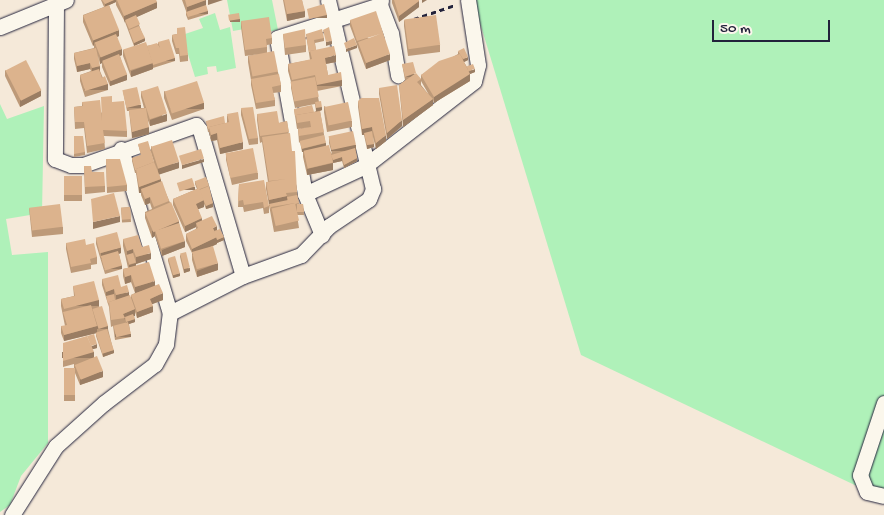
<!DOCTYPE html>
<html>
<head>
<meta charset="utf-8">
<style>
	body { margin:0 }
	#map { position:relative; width:884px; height:515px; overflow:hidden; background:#f5e9d9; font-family:"Gochi Hand",sans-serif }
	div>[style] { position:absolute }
	.green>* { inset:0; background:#aff1b9 }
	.path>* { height:3px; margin-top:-1.5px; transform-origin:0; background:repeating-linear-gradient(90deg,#22223b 0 5px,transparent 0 9px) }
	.roads { filter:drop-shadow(0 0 1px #22223b) drop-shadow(0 0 1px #22223b) }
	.street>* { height:15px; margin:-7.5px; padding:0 7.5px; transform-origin:7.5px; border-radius:7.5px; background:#fbf7ec }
	.wall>* { inset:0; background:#bd9a79; transform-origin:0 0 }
	.shaded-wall>* { inset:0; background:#9a7d63; transform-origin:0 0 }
	.building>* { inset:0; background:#dcb38d; transform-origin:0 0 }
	span { translate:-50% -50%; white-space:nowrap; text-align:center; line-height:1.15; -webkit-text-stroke:5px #fbf7ec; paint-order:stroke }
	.scale { position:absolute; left:712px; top:20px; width:118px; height:22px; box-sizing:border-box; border:2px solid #22223b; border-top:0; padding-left:6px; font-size:15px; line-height:18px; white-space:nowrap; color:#22223b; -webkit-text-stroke:4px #fbf7ec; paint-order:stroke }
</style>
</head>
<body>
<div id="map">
	<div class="green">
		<div style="clip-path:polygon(227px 0,272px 0,278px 30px,263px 33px,261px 26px,233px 31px)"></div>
		<div style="clip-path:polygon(473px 0,884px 0,884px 493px,880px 497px,581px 355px)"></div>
		<div style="clip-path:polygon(215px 13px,220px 30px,230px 27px,236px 68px,217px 72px,216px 66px,207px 67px,208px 74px,195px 77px,182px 35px,203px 28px,199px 19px)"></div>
		<div style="clip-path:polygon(0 104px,7px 119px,44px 106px,42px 213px,6px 219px,12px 255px,48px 252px,48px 443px,21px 476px,10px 505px,0 512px)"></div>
	</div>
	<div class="path">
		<div style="left:414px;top:19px;width:43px;rotate:-18.9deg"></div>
	</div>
	<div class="roads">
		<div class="street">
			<div style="left:381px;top:0;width:5px;rotate:101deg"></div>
			<div style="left:380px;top:5px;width:30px;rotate:69deg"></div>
			<div style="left:391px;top:33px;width:43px;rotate:80.5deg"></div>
			<div style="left:56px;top:4px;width:155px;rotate:90.4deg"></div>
			<div style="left:55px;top:159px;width:17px;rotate:21deg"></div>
			<div style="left:71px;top:165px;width:12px"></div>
			<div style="left:83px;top:165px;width:120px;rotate:-19.5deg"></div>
			<div style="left:196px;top:125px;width:6px;rotate:51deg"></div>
			<div style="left:200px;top:130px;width:152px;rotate:73.6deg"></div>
			<div style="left:0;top:27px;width:71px;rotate:-22.2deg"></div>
			<div style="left:121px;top:149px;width:171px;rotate:73.4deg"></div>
			<div style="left:305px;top:194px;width:66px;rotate:-25deg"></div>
			<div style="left:365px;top:166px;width:138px;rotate:-37.9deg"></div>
			<div style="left:474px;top:81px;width:16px;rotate:-76deg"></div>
			<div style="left:478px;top:65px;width:66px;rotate:-98.7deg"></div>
			<div style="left:322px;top:235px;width:44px;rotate:-112.5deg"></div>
			<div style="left:305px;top:194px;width:158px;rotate:-100.2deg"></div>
			<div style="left:277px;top:38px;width:108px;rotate:-17.8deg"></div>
			<div style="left:884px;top:403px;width:76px;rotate:108.4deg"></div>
			<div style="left:860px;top:475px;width:18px;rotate:68deg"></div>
			<div style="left:867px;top:492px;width:17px;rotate:13deg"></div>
			<div style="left:12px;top:515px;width:82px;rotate:-57.5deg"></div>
			<div style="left:56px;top:446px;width:64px;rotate:-41.9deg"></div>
			<div style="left:104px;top:403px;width:64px;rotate:-37.4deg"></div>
			<div style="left:155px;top:364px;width:23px;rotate:-61deg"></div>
			<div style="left:166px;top:344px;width:31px;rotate:-83deg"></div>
			<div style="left:170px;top:313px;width:82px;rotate:-26.9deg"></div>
			<div style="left:243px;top:276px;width:62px;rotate:-19.9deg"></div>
			<div style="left:301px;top:255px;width:40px;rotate:-46deg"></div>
			<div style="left:329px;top:226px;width:48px;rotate:-34deg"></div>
			<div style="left:369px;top:199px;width:11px;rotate:-68deg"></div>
			<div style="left:373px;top:189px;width:194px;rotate:-103.4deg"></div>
		</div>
	</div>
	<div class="wall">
		<div style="clip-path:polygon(101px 0,156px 0,157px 8px,136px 17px,145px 41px,134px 46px,125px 22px,116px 5px,116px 2px,109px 5px,119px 36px,117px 37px,122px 55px,120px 56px,127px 80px,110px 86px,102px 67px,102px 63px,100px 64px,98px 56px,100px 71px,108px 90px,85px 97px,80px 81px,80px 75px,91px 71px,90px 69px,77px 72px,74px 59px,74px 53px,94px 48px,94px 45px,93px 46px,83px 22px,83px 15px,104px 7px)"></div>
		<div style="clip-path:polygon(182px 0,206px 0,206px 6px,208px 14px,188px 20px,186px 15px,186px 11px)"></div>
		<div style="clip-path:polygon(283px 0,302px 0,305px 17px,287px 21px)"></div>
		<div style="clip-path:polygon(392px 0,419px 0,419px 7px,399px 22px,392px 3px)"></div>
		<div style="clip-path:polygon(350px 20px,390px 60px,366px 69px,350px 26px)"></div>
		<div style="clip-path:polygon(404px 20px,440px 45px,440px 52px,408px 56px,404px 26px)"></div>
		<div style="clip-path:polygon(241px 21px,272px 38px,272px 44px,267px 45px,267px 53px,278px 72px,281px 85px,281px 92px,273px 93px,275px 100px,275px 106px,256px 109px,251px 85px,251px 80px,248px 62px,248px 56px,260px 54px,245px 56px,241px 27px)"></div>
		<div style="clip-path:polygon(177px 28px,188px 55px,188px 61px,180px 62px,179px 54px,176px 54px,172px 41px,172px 35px,177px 34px)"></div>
		<div style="clip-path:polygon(283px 34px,306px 45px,306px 52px,285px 55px)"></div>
		<div style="clip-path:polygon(306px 34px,324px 38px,324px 41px,315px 43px,316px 50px,336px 62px,326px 64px,328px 75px,342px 86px,317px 91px,319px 102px,322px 110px,320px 111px,326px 146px,332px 154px,329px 143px,329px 137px,356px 151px,357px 161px,344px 168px,342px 161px,333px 163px,333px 170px,307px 175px,303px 157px,303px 152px,302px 152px,300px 142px,299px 143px,298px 129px,310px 127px,297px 129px,294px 109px,314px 112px,316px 111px,315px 104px,295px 108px,291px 88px,291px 82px,288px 71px,288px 64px,310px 60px)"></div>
		<div style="clip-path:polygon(158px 42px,175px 61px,153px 68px,153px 67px,153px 69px,131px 77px,123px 56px,123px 50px,158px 44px)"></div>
		<div style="clip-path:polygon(evenodd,458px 51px,468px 60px,464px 62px,467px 67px,475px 72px,470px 74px,470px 81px,434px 103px,433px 100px,433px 105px,403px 127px,399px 85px,407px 79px,405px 80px,402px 64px,421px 79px,421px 75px,458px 54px,458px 51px,421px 81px,429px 95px,421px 85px,421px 81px)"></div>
		<div style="clip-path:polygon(5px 70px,41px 96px,20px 107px,5px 76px)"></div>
		<div style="clip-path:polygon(379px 88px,402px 126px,387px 139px,379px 94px)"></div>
		<div style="clip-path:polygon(123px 91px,141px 108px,144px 108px,141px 97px,141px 91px,167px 121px,150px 126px,147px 118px,149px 134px,132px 138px,129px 111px,127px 111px)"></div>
		<div style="clip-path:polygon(164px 91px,204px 109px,172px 120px,164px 98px)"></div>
		<div style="clip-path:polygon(358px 101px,386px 141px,376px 149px,373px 137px,374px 147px,367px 149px,364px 135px,362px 135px,358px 107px)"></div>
		<div style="clip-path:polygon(82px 102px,101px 113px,112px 102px,127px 131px,127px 137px,104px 136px,105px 149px,87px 153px,84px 128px,75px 129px,74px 107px,82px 106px)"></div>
		<div style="clip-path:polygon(324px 106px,352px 121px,352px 127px,327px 132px,324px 112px)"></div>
		<div style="clip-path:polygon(241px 108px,258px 138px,258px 144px,249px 145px,241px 115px)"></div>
		<div style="clip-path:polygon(227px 114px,243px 149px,220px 154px,217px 140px,211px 141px,209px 132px,208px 132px,206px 121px,225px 123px,227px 123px)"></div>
		<div style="clip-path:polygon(257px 114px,279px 123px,287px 121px,297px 192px,299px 204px,303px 204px,304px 215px,297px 215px,299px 228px,274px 232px,266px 189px,266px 182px,268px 182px,262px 142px,260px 143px,257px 120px)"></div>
		<div style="clip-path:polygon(74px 136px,85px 152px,85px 155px,74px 157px)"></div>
		<div style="clip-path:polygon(138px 144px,154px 162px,151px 153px,151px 146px,179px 168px,159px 174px,161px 182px,179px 223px,185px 247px,162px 256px,155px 236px,152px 238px,145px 218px,145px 212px,152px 209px,150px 203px,145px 205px,141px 195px,141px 193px,139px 193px,136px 173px,135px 173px,132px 161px,132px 158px,141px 155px)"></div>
		<div style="clip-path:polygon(226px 154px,258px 173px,258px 179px,232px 185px,226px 160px)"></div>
		<div style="clip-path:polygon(106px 159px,127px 185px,127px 191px,107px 193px)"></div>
		<div style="clip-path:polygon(84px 166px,92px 172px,105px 186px,105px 192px,85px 194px)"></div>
		<div style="left:64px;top:176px;width:18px;height:25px"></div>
		<div style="clip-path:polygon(195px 181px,209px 186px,213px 207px,206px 209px,204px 204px,204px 207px,198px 209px,202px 221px,217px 230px,224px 240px,217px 243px,217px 242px,217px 244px,209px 248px,218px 270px,197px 277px,192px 260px,192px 253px,186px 241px,186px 234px,196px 229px,196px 227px,185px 232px,173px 205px,173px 199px,197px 189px,195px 184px)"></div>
		<div style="clip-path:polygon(239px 184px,269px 206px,269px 213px,264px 214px,263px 208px,244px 212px,243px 207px,238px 207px)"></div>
		<div style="left:130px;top:207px;width:15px;height:9px;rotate:86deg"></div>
		<div style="clip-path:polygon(29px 208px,63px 227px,63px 234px,32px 237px)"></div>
		<div style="clip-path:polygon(96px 238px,121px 253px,119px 254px,122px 269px,105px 274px,96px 244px)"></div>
		<div style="clip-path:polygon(123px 239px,142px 247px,151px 259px,136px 264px,136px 263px,136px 266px,155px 285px,163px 300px,152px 304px,153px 312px,137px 318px,135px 312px,135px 316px,134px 316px,135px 322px,129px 324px,131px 337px,115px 340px,113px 326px,111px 327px,109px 307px,102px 285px,102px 279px,121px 287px,131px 298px,131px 295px,135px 293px,131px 282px,125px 284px,123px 276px,123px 269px,128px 268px,123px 246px)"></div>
		<div style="clip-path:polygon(66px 243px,86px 245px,97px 257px,97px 264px,91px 265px,91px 269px,71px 273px,66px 249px)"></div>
		<div style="clip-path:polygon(180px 254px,190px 271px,184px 273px,180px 257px)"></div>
		<div style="clip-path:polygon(168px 258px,180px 276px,173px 278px,168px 261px)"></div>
		<div style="clip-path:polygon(73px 286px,99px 306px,108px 329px,114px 353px,103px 357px,96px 336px,96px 333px,64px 341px,61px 333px,61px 326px,65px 326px,61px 306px,61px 299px,74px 296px)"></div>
		<div style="clip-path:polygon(63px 343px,97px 348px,92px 349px,94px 357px,103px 377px,80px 385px,75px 373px,75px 401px,64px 401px,64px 368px,74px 368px,74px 364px,63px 367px)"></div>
	</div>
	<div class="shaded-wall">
		<div style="clip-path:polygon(114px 0,116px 0,116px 2px,105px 7px,105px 4px)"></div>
		<div style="clip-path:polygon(206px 0,206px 7px,187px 13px,187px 7px)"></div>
		<div style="clip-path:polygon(208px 0,223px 0,208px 5px)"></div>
		<div style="clip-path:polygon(422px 0,427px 0,422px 3px)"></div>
		<div style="clip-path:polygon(419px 1px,419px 7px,399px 22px,399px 16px)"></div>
		<div style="clip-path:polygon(157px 2px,157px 8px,126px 22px,125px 20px,124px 23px,124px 16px)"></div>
		<div style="left:208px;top:11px;width:3px;height:21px;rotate:90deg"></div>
		<div style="clip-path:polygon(305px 11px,305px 17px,287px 21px,287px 14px)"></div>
		<div style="left:327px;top:15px;width:3px;height:18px;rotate:90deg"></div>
		<div style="left:240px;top:19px;width:3px;height:10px;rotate:90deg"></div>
		<div style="clip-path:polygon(119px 30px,119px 36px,96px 45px,94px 42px,94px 45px,93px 46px,93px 40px)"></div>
		<div style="clip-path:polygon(145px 38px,145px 41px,134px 46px,134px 43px)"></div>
		<div style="clip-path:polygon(332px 41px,332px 44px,326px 46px,326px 42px)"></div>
		<div style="clip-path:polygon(357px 45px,357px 48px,346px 52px,346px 49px)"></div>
		<div style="clip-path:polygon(122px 49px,122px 55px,103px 62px,102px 61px,102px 63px,100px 64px,100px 57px)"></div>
		<div style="clip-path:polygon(390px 54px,390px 60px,366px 69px,366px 63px)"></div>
		<div style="clip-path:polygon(336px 55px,336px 62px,325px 64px,325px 58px)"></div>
		<div style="clip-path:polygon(468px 57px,468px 60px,462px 63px,462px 60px)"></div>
		<div style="left:175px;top:58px;width:3px;height:23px;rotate:90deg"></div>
		<div style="clip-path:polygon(90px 63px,90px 69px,77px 72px,77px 66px)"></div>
		<div style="clip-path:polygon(153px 63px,153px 69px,131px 77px,131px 71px)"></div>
		<div style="clip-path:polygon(100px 66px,100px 73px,92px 74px,92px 68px)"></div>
		<div style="clip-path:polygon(475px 69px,475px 72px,470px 74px,470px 81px,434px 103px,434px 97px,468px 72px)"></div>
		<div style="clip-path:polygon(127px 74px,127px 80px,110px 86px,110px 80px)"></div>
		<div style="left:416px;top:74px;width:3px;height:11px;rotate:90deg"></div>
		<div style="left:342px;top:80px;width:6px;height:25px;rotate:90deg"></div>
		<div style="left:108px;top:84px;width:6px;height:24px;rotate:90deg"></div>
		<div style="clip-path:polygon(41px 90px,41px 96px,20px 107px,20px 100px)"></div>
		<div style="clip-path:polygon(433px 99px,433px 105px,403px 127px,403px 120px)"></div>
		<div style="left:204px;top:103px;width:6px;height:34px;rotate:90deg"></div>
		<div style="left:141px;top:105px;width:3px;height:14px;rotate:90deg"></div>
		<div style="clip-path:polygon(322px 107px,322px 110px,316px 112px,316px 108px)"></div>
		<div style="clip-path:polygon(167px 114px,167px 121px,150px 126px,150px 120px)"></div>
		<div style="clip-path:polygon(402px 120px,402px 126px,387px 139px,387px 133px)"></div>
		<div style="clip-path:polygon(149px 127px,149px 134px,132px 138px,132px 132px)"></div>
		<div style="clip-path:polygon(372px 127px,372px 133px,362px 135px,362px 129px)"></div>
		<div style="clip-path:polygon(217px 133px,217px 140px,211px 141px,211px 135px)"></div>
		<div style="clip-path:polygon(386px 135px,386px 141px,376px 149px,376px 143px)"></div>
		<div style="clip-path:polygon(243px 142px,243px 149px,220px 154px,220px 148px)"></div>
		<div style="clip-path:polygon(326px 143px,326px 147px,302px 152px,302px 149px)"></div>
		<div style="clip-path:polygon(374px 144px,374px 147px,367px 149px,367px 145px)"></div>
		<div style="left:356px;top:145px;width:6px;height:25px;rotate:90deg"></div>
		<div style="clip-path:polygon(342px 157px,342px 161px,333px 163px,333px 160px)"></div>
		<div style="clip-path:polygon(357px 158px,357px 161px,344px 168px,344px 165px)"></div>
		<div style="clip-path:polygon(204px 159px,204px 162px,182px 169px,182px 165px)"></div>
		<div style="clip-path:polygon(179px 162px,179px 168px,158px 175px,158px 168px)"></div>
		<div style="clip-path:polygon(333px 163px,333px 170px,307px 175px,307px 169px)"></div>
		<div style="clip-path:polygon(161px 179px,161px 185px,141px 189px,141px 193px,139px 193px,139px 187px)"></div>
		<div style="left:195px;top:187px;width:3px;height:16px;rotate:90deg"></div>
		<div style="clip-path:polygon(287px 196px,287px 203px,269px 206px,269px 200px)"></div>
		<div style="clip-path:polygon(150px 197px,150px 203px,145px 205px,145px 199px)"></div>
		<div style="clip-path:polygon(204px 200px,204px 207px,196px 210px,196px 204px)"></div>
		<div style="clip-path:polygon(213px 203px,213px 207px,206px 209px,206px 206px)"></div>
		<div style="clip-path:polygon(120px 216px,120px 222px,93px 229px,93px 222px)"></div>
		<div style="clip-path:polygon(202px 218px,202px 225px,196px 223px,196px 227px,185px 232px,185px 226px)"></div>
		<div style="clip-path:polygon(179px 221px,179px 227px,155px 231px,155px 236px,152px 238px,152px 231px)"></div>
		<div style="clip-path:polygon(217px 226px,217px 233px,214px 234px,213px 228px)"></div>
		<div style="clip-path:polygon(217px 237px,217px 244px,192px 255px,192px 249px)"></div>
		<div style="clip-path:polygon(224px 237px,224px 240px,217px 243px,217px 240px)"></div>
		<div style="clip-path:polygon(185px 241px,185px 247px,162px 256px,162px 250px)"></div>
		<div style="clip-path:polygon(121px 247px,121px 253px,101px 259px,101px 253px)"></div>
		<div style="clip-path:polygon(133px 249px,133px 255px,127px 257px,127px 251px)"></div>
		<div style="clip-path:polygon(151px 253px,151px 259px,136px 264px,136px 257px)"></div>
		<div style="clip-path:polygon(136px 263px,136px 266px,129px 268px,129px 265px)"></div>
		<div style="clip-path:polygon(218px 263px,218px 270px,197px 277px,197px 271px)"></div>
		<div style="left:122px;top:265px;width:4px;height:18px;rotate:90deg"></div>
		<div style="clip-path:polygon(190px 268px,190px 271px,184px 273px,184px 269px)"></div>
		<div style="clip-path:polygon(180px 273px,180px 276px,173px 278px,173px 275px)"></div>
		<div style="clip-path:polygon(131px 275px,131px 282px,125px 284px,125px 277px)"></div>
		<div style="clip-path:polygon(155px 281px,155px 287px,135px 293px,135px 287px)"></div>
		<div style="clip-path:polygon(114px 289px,114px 296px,106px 298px,106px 292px)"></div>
		<div style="clip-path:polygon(129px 292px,129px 298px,116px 301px,116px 295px)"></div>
		<div style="clip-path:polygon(163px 293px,163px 300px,150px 305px,150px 299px)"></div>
		<div style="left:99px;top:300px;width:6px;height:36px;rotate:90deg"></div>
		<div style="clip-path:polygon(153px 306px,153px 312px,137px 318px,137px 312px)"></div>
		<div style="clip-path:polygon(135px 309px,135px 316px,126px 319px,125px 317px,125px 320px,123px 314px)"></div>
		<div style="clip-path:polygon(135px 319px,135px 322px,126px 325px,126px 322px)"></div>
		<div style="clip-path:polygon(97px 326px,97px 333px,64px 341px,64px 335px)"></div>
		<div style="left:108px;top:326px;width:3px;height:11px;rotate:90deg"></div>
		<div style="left:131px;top:334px;width:3px;height:16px;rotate:90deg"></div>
		<div style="clip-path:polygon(97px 344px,97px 348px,90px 350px,90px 347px)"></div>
		<div style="clip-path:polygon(114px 350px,114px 353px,103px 357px,103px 353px)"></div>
		<div style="left:94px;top:352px;width:6px;height:32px;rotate:90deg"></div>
		<div style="clip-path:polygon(103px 371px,103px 377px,80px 385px,80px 379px)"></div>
	</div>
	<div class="building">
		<div style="clip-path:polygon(102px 0,114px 0,105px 4px)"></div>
		<div style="clip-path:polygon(117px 0,156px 0,157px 2px,124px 16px)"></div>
		<div style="clip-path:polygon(185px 0,206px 0,187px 7px)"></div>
		<div style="clip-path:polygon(284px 0,302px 0,305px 11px,287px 14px)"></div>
		<div style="clip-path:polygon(394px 0,419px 0,419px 1px,399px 16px)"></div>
		<div style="clip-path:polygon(324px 4px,327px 15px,309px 19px,307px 9px)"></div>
		<div style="left:109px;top:5px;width:27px;height:28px;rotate:68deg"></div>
		<div style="clip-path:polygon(206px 5px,208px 11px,188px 17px,186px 12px)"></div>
		<div style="clip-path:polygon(376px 11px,390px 54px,366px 63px,358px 42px,380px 34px,357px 41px,350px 20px)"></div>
		<div style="left:239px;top:13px;width:6px;height:11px;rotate:81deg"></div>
		<div style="left:136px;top:15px;width:10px;height:12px;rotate:66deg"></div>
		<div style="left:436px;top:15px;width:30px;height:32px;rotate:82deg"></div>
		<div style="clip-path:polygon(269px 17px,272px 38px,266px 39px,267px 47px,245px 50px,241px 21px)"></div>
		<div style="clip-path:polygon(139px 26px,145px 38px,134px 43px,129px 30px)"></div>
		<div style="clip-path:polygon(185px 27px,188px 55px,180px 56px,179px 48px,176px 48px,172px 35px,177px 34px,177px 28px)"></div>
		<div style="clip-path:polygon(329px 27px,332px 41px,326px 42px,323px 30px)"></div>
		<div style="clip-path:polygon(305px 29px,306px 45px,285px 48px,283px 34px)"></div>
		<div style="clip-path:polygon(322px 29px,324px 38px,314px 40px,316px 50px,310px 51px,310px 52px,309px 52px,306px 34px)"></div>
		<div style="left:116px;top:34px;width:16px;height:23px;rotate:68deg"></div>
		<div style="clip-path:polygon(354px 38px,357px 45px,346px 49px,344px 43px)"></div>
		<div style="clip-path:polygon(169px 39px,175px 58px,153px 65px,147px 46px,157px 43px,160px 48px,158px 42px)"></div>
		<div style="left:146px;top:42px;width:22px;height:24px;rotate:72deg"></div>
		<div style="clip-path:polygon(334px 46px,336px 55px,325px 58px,328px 75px,341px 72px,342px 80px,317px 85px,315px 75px,292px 80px,288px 64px,312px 59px,310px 51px)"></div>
		<div style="clip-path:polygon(96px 48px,100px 66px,92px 68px,90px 63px,77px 66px,74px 53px)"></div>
		<div style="clip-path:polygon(464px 48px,468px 57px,463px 59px,458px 51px)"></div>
		<div style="left:274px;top:51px;width:21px;height:26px;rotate:79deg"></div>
		<div style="left:119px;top:54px;width:22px;height:18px;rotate:68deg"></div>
		<div style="clip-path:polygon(460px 54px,470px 74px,434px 97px,421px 75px,439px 61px)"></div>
		<div style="left:26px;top:60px;width:34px;height:23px;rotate:63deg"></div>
		<div style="clip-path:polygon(413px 62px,416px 73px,405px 77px,402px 64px)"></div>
		<div style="left:473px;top:64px;width:5px;height:7px;rotate:68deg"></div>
		<div style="clip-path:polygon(99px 69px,102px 78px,105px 76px,108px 84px,85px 91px,80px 75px)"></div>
		<div style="clip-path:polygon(416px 73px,421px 79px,417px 82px,433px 99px,403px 120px,399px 85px)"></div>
		<div style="clip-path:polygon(279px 74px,281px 85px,272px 87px,275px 100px,256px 103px,251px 79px)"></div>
		<div style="left:315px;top:77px;width:20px;height:25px;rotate:79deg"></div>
		<div style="left:197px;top:81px;width:23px;height:34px;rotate:72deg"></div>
		<div style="clip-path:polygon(397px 85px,402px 120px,387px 133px,379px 88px)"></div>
		<div style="left:158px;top:86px;width:29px;height:18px;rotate:72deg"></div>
		<div style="left:137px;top:87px;width:18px;height:15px;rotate:77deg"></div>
		<div style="clip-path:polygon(112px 96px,112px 102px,124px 101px,127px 131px,103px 130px,105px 143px,87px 146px,84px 122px,75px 122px,74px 107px,83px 106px,82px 102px,100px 100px,102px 121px,101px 97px)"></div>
		<div style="clip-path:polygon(361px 98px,379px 98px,386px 135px,376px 143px,372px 127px,362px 129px,358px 101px)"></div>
		<div style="left:321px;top:101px;width:6px;height:6px;rotate:81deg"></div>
		<div style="left:348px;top:102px;width:19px;height:24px;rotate:78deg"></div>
		<div style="clip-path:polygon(312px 105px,314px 112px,296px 115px,295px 117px,294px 109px)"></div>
		<div style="clip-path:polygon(253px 107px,258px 138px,249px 139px,241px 108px)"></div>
		<div style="clip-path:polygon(146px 108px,149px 127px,132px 132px,129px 110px)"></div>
		<div style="clip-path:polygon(277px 111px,279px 123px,287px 121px,289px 132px,260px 136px,257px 114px)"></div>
		<div style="clip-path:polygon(320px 111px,324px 132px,299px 136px,298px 129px,311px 127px,310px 121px,297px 123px,296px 115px)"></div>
		<div style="clip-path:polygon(238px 112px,243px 142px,220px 148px,217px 133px,211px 135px,209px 127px,229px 122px,227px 114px)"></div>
		<div style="clip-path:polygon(224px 116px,225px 123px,209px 127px,210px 128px,208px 129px,206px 121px)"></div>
		<div style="left:353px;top:131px;width:14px;height:25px;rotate:78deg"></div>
		<div style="clip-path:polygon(372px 131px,374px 144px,367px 145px,364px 133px)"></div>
		<div style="clip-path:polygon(290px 133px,292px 151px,295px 151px,297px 192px,286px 193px,287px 196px,269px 200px,266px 182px,286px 179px,269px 181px,262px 137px)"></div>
		<div style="left:324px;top:135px;width:8px;height:25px;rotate:76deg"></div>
		<div style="clip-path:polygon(74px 136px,83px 136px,85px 152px,74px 154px)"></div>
		<div style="left:172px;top:140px;width:23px;height:22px;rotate:72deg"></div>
		<div style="clip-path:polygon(148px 141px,154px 162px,136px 169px,136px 170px,135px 170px,132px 158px,141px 155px,138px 144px)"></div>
		<div style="left:329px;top:145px;width:18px;height:26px;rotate:77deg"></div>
		<div style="left:253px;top:148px;width:25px;height:28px;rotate:79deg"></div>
		<div style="clip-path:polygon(355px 148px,357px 158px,344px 165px,342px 157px,333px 160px,331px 155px)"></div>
		<div style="left:201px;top:149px;width:10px;height:23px;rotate:73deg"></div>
		<div style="clip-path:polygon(106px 159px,120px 159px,127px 185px,107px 187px)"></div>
		<div style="clip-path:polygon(154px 162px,161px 179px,139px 187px,136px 169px)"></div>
		<div style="clip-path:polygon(84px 166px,91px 166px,92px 172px,104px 172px,105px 186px,85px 187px)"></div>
		<div style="left:64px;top:176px;width:18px;height:19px"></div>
		<div style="left:206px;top:177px;width:9px;height:12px;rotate:69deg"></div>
		<div style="left:192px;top:178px;width:9px;height:16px;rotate:72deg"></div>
		<div style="clip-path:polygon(264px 180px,269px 206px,264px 208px,263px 202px,244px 205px,243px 200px,238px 201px,239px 184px)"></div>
		<div style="clip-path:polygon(162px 181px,169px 201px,154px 207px,150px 197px,145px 199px,141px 189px)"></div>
		<div style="clip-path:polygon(209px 186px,213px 203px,206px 206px,199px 190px)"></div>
		<div style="clip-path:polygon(199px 188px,204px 200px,196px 204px,202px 218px,185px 226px,173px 199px)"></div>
		<div style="clip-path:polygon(114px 193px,120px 216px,93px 222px,91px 199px)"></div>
		<div style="clip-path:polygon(297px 195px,299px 203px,295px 204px,295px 203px,271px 207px,270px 209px,269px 204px,288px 200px,287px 197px)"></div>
		<div style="left:171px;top:202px;width:21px;height:28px;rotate:67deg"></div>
		<div style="left:295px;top:203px;width:18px;height:24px;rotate:77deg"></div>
		<div style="left:60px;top:204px;width:23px;height:31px;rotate:83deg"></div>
		<div style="clip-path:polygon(297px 204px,303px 204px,304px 212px,297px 212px)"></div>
		<div style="left:130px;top:207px;width:12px;height:9px;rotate:85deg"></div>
		<div style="clip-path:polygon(212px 216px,217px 226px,213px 228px,217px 237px,192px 249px,186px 234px,198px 228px,196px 223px)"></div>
		<div style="left:179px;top:223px;width:19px;height:25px;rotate:72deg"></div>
		<div style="clip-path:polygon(220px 229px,224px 237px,217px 240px,214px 231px)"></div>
		<div style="left:117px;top:232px;width:16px;height:22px;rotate:75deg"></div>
		<div style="clip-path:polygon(138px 235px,142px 247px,149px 245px,151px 253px,136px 257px,133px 249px,127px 251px,123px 239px)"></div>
		<div style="clip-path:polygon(85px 239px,86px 245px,94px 243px,97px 257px,90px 259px,91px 263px,71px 267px,66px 243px)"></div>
		<div style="left:213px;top:246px;width:18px;height:22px;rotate:74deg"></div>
		<div style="left:118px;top:251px;width:15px;height:18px;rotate:74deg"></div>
		<div style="left:186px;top:252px;width:16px;height:6px;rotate:76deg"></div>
		<div style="left:133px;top:253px;width:10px;height:7px;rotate:73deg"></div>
		<div style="left:175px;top:256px;width:18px;height:7px;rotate:74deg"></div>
		<div style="clip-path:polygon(149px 262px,155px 281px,135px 287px,131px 275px,125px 277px,123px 269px)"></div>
		<div style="clip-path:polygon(118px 275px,121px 287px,127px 285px,129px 292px,116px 295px,114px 289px,106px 292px,102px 279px)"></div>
		<div style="clip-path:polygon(94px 281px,99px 300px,64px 309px,61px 299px,75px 296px,73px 286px)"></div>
		<div style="clip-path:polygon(159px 284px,163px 293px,150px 299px,153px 306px,137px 312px,131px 295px)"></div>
		<div style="clip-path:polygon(114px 294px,115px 300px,109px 302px,108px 304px,106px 296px)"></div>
		<div style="clip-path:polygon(130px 295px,135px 309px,123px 314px,125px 318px,111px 320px,109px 302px)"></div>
		<div style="clip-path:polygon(91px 305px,97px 326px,64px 335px,61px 326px,67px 325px,63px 312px)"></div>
		<div style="left:102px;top:306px;width:21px;height:10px;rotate:73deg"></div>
		<div style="clip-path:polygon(133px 314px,135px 319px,126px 322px,125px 317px)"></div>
		<div style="left:128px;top:322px;width:12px;height:15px;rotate:76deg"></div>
		<div style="left:107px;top:329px;width:22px;height:12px;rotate:72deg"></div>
		<div style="clip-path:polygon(94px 334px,97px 344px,91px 346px,87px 336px)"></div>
		<div style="clip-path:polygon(87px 336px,94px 352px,63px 361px,63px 343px)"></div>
		<div style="left:97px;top:356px;width:16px;height:24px;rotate:68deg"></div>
		<div style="left:64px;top:368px;width:11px;height:27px"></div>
	</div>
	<div class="scale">50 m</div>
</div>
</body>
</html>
